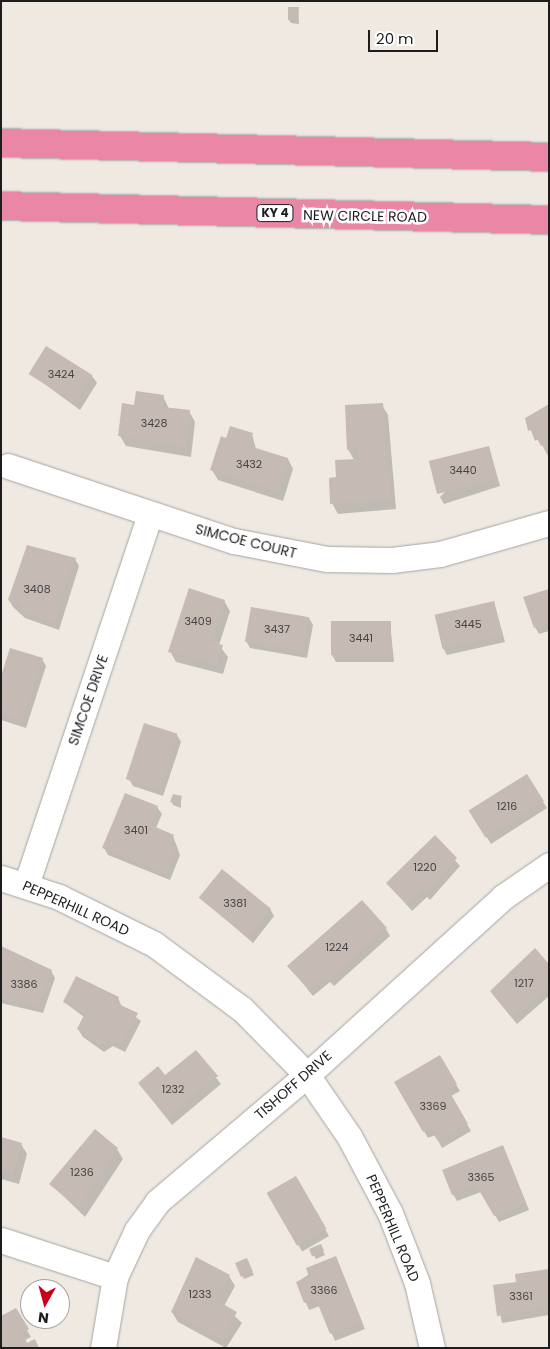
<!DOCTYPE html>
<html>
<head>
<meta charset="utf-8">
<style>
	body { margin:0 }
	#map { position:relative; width:550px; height:1349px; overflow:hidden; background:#efe9e2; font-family:Poppins,sans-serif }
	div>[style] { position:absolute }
	.shadow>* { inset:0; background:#0003; transform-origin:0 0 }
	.building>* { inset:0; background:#c6bab5; transform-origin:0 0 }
	.roads { filter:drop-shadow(0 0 1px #a4a4a4) drop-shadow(0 0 1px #a4a4a4) }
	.minor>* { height:25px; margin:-12.5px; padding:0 12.5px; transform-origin:12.5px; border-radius:12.5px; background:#fff }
	.motorway>* { height:28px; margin:-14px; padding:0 14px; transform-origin:14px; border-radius:14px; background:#ea86a6 }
	span { translate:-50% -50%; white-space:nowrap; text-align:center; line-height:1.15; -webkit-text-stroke:5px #fff; paint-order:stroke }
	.number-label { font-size:11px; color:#474443 }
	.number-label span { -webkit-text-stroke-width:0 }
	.shield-label span { padding:1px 4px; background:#fff; border:1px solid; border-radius:4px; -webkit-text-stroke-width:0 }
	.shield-label { font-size:12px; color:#1d1d1d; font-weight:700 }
	.street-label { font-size:14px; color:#1d1d1d }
	.frame { position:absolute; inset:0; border:2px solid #1d1d1d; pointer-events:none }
	.north { position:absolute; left:20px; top:1279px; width:50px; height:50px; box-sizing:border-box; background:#fff; border:1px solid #a5a5a5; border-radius:50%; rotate:187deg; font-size:14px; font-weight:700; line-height:20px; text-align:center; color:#1d1d1d }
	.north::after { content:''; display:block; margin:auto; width:18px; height:22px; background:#ca001b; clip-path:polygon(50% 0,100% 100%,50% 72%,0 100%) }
	.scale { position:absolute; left:368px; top:30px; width:70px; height:22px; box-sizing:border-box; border:2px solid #1d1d1d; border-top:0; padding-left:6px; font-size:15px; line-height:18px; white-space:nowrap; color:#1d1d1d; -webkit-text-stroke:4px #fff; paint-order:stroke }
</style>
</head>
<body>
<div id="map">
	<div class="shadow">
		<div style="clip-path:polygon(298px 9px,299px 24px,291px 23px,289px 20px)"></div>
		<div style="clip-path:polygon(31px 374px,92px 376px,97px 383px,80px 410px)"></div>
		<div style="clip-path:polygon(163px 396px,169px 409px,189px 411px,195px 422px,191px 457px,126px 446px,120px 436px,135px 406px)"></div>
		<div style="clip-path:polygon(549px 404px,549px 455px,548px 456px,539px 439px,535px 441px,526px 418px)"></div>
		<div style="clip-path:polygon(382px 405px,388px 415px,396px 509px,338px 514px,332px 503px,337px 479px,354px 460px,348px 449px)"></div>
		<div style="clip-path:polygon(252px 434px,256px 449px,288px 459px,293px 469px,283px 501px,218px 480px,212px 470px,227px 439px)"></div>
		<div style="clip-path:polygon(489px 447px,500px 486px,444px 504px,440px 497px)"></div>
		<div style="clip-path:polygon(75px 559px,79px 566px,59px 630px,25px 618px,13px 607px,9px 600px)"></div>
		<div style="clip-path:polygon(549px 590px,549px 631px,539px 634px,535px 627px)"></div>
		<div style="clip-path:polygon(224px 601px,230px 611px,219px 645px,228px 657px,223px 674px,176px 662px,170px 651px)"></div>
		<div style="clip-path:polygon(494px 602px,505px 642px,447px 655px,443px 648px)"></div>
		<div style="clip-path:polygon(252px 608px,309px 618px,313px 625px,307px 658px,250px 648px,246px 641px)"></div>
		<div style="clip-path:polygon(390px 622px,394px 662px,336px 662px,332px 655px)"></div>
		<div style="clip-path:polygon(42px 659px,46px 666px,26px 728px,1px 720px,1px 680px)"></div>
		<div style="clip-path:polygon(177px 735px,181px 742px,163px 796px,133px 786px,129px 779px)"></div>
		<div style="clip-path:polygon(181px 797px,181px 808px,173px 805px,172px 802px)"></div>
		<div style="clip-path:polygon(543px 802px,547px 808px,491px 844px,475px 818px)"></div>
		<div style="clip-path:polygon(157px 807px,162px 814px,156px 828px,173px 836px,180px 855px,170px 880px,108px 855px,104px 848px)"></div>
		<div style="clip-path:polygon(435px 837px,460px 866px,430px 900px,427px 897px,412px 911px,388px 883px)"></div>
		<div style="clip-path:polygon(201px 898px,270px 909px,274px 916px,253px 943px)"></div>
		<div style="clip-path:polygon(386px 929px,390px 936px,334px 986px,330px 982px,313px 996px,289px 966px)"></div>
		<div style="clip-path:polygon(1px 948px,51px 971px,55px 978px,43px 1013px,1px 1003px)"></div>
		<div style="clip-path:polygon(549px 966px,549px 996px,517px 1024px,491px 992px)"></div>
		<div style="clip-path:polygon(118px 998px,122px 1007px,141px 1021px,125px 1052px,113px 1046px,104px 1052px,83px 1037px,78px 1029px,84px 1017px,64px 1002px)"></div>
		<div style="clip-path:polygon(195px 1052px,221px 1084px,172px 1125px,139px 1083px,165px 1077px)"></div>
		<div style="clip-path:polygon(439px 1057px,460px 1091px,451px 1096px,471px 1131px,442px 1148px,435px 1135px,428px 1138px,395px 1082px)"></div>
		<div style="clip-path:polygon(1px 1129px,2px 1139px,21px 1144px,27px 1154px,19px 1184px,1px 1179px)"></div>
		<div style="clip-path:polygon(117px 1149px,123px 1159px,85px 1217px,51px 1184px)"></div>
		<div style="clip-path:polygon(506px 1154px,529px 1210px,499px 1222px,481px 1192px,457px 1201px,453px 1194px)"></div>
		<div style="left:295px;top:1177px;width:68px;height:31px;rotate:60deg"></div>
		<div style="clip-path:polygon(320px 1246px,325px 1255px,316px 1259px,311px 1250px)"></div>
		<div style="clip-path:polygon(336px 1257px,365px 1329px,335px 1341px,320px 1306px,309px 1310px,297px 1282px)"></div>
		<div style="clip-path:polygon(237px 1263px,248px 1263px,254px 1275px,244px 1279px)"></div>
		<div style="clip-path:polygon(549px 1270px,549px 1315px,502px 1323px,494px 1286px,518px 1283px)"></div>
		<div style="clip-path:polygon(229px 1276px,235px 1286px,224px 1306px,242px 1323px,226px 1348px,178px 1322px,172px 1312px)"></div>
		<div style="clip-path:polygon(15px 1310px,31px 1337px,25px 1340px,27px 1344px,1px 1348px)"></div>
	</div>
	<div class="building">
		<div style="clip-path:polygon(288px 7px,299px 7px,298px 21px,288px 20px)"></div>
		<div style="left:46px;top:346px;width:55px;height:33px;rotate:32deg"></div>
		<div style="clip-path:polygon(136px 391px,164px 395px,163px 407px,190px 410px,186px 447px,118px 436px,122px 403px,134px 405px)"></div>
		<div style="clip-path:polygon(383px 403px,391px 499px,330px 504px,329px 478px,336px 477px,335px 460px,358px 459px,357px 449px,347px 450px,345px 405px)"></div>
		<div style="clip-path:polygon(549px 405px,549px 442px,541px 446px,532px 429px,528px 431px,525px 418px)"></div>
		<div style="clip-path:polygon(230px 426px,253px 433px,249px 446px,288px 458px,278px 492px,210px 470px,221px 436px,226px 438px)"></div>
		<div style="left:489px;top:446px;width:34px;height:62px;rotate:76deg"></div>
		<div style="clip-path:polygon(27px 545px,76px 558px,58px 602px,62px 603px,55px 623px,20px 611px,21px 605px,8px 600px)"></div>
		<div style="clip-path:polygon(189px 588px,225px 600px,211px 642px,223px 645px,217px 664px,168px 652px)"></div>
		<div style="clip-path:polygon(549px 589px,549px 623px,534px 628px,523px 597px)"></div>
		<div style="left:494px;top:601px;width:35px;height:61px;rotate:77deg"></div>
		<div style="left:251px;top:607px;width:59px;height:35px;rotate:10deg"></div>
		<div style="left:331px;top:621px;width:60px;height:34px"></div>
		<div style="clip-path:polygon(10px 648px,43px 658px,22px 722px,1px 715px,1px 676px)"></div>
		<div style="left:144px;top:723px;width:35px;height:59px;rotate:18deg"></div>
		<div style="left:527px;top:774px;width:32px;height:69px;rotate:58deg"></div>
		<div style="clip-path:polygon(125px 793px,158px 806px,151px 825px,174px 835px,170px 844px,177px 847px,166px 874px,102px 848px)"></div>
		<div style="clip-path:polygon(173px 794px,182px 796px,180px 805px,170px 802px)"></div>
		<div style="clip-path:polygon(435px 835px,457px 858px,426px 894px,422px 890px,407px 905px,386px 883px)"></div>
		<div style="left:222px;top:869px;width:63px;height:37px;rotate:39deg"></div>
		<div style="clip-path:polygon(362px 900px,387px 928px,329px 980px,325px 976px,309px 990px,287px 966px)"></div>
		<div style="clip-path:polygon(1px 946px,52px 970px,39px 1006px,1px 1000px)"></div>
		<div style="clip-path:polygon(535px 948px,549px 964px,549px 986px,512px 1018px,490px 991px)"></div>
		<div style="clip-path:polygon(76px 976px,119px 997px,116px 1003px,138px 1013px,121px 1046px,109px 1040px,100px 1045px,77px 1029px,85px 1013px,63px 1002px)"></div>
		<div style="clip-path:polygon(196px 1050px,218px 1076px,167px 1118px,138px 1083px,158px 1066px,165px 1075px)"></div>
		<div style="clip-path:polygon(440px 1055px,457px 1084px,448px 1089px,468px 1124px,438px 1141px,430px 1129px,423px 1132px,394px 1082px)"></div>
		<div style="clip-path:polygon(95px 1129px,118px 1148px,78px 1208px,49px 1184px)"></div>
		<div style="clip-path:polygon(1px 1137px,22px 1143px,13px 1175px,1px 1171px)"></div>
		<div style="clip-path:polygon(503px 1145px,526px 1203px,494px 1216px,476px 1185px,452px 1195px,442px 1170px)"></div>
		<div style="left:296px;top:1176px;width:61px;height:34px;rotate:60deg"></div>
		<div style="left:321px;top:1244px;width:8px;height:13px;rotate:67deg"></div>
		<div style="clip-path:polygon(336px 1256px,362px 1322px,330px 1334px,316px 1299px,304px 1303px,296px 1282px,309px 1277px,306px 1268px)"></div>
		<div style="clip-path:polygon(196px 1257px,230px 1275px,216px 1300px,237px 1312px,222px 1340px,171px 1312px)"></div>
		<div style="left:247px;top:1258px;width:15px;height:13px;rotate:67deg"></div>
		<div style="clip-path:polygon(549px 1269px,549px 1307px,497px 1316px,493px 1285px,516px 1282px,515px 1274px)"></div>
		<div style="clip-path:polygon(16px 1308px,29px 1329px,23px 1333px,27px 1343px,35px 1339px,39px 1348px,1px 1348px,1px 1316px)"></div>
	</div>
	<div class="roads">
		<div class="minor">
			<div style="left:8px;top:466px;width:238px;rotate:18.4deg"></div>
			<div style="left:234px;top:541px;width:95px;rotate:11deg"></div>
			<div style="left:327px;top:559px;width:65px;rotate:0.9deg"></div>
			<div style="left:392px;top:560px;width:48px;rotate:-7.1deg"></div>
			<div style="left:440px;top:554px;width:113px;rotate:-15.9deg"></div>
			<div style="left:1px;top:878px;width:61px;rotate:18.1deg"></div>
			<div style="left:59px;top:897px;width:106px;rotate:26.3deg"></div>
			<div style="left:154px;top:944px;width:109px;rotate:36.5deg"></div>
			<div style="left:242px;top:1009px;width:93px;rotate:45.4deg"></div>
			<div style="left:307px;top:1075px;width:74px;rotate:55.5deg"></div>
			<div style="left:349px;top:1136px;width:87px;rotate:62deg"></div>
			<div style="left:390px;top:1213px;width:75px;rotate:68.9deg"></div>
			<div style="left:417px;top:1283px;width:67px;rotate:77deg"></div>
			<div style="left:26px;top:885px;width:390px;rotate:-71.5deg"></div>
			<div style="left:1px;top:1240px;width:120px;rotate:18deg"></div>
			<div style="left:103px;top:1348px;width:72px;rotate:-80.4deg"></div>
			<div style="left:115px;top:1277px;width:52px;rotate:-64.9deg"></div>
			<div style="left:137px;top:1230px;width:34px;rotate:-54deg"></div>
			<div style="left:157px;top:1202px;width:197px;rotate:-40.3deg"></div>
			<div style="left:307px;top:1075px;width:265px;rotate:-42.2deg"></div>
			<div style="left:503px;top:897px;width:56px;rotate:-34.8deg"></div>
		</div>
		<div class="motorway">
			<div style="left:1px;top:143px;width:548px;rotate:1.46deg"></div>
			<div style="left:1px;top:206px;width:548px;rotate:1.46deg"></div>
		</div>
	</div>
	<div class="number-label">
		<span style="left:61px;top:374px">3424</span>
		<span style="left:154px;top:423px">3428</span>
		<span style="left:249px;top:464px">3432</span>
		<span style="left:463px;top:470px">3440</span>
		<span style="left:37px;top:589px">3408</span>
		<span style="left:198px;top:621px">3409</span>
		<span style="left:468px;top:624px">3445</span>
		<span style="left:277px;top:629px">3437</span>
		<span style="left:361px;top:638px">3441</span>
		<span style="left:507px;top:806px">1216</span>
		<span style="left:136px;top:830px">3401</span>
		<span style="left:425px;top:867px">1220</span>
		<span style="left:235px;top:903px">3381</span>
		<span style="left:337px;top:947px">1224</span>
		<span style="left:524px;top:983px">1217</span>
		<span style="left:24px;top:984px">3386</span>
		<span style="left:173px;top:1089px">1232</span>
		<span style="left:433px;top:1106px">3369</span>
		<span style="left:82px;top:1172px">1236</span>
		<span style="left:481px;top:1177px">3365</span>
		<span style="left:324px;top:1290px">3366</span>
		<span style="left:200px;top:1294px">1233</span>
		<span style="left:521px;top:1296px">3361</span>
	</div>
	<div class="shield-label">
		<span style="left:275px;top:213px">KY 4</span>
	</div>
	<div class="street-label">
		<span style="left:365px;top:216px;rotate:1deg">NEW CIRCLE ROAD</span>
		<span style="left:246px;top:541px;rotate:14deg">SIMCOE COURT</span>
		<span style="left:88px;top:700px;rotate:-71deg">SIMCOE DRIVE</span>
		<span style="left:76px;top:908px;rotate:24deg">PEPPERHILL ROAD</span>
		<span style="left:293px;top:1085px;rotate:-41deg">TISHOFF DRIVE</span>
		<span style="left:393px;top:1228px;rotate:67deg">PEPPERHILL ROAD</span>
	</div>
	<div class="frame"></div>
	<div class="north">N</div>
	<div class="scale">20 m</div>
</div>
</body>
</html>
